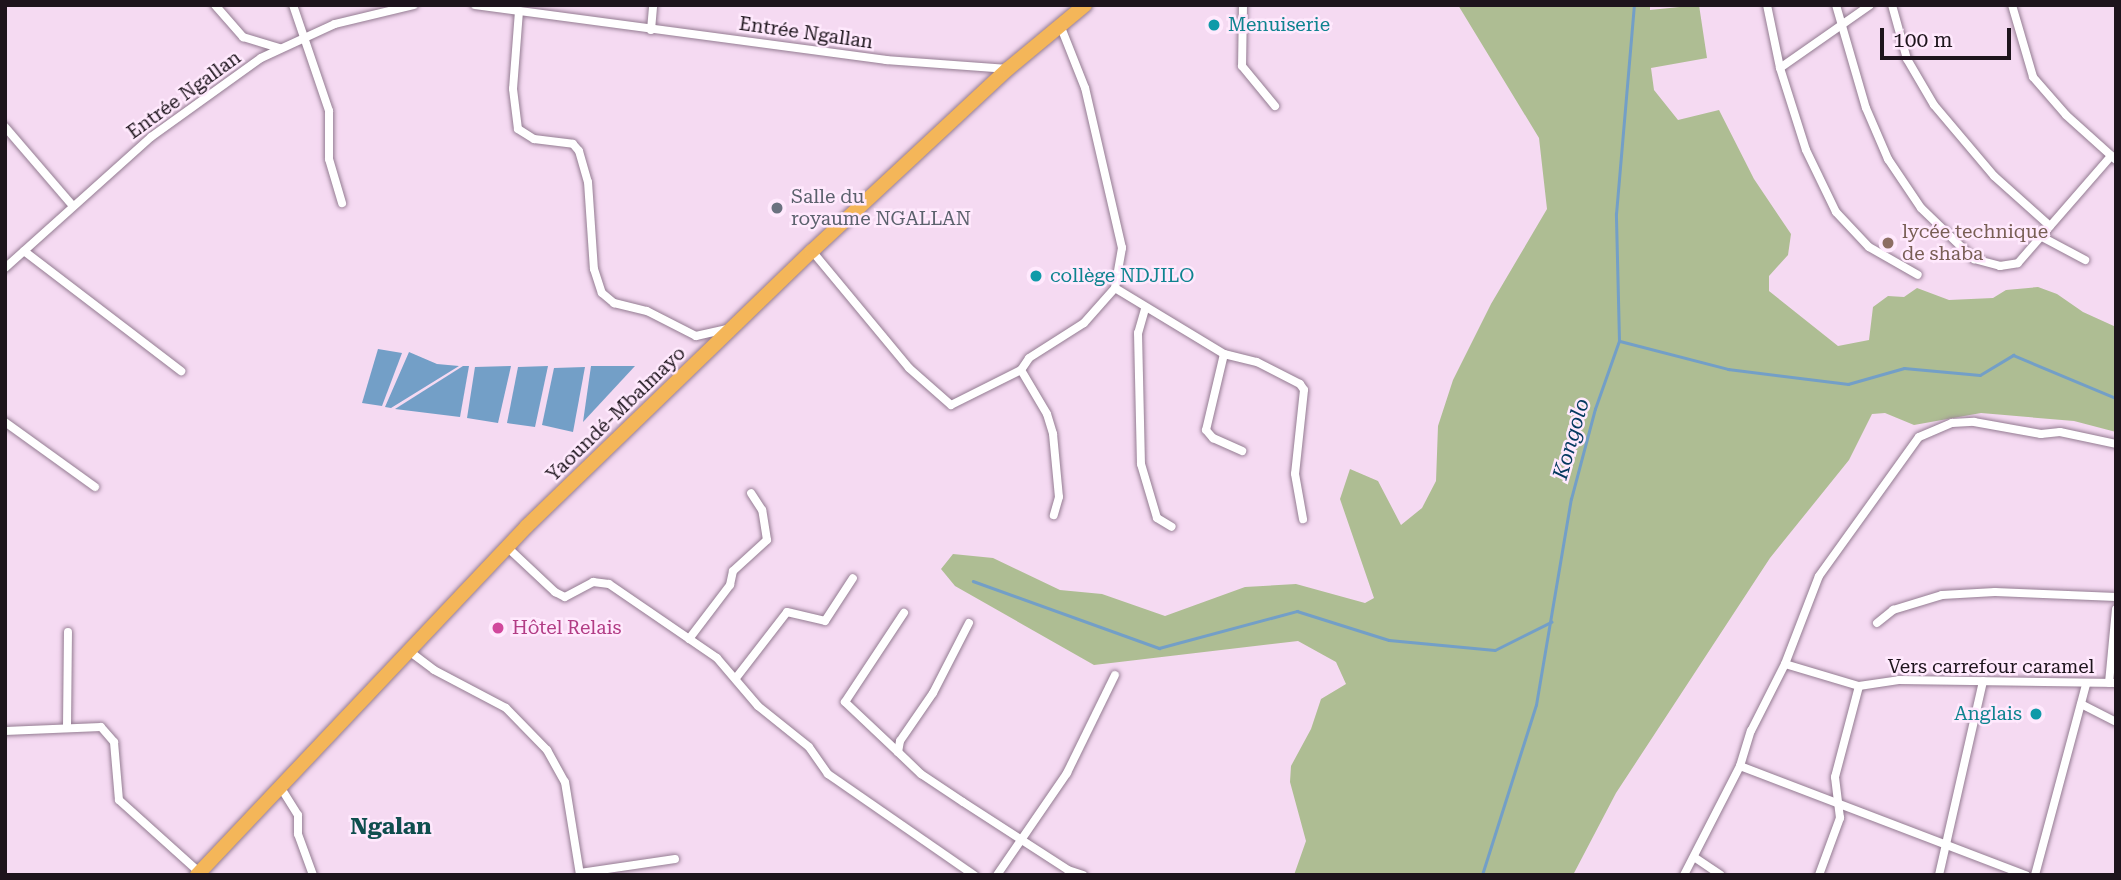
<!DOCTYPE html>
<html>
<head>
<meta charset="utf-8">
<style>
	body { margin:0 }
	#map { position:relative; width:2121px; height:880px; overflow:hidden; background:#f5daf2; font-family:"Roboto Serif",serif }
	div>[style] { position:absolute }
	.green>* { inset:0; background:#aebd93 }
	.water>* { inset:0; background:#739fc7 }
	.stream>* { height:2.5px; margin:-1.25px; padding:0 1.25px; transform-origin:1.25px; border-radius:1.25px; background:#739fc7 }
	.roads { filter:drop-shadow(0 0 2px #947c92) drop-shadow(0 0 2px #947c92) }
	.street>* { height:8px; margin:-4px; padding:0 4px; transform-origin:4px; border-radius:4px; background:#fff }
	.highway>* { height:14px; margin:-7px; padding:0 7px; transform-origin:7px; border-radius:7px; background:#f4b659 }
	.dots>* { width:19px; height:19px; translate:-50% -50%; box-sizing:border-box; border:4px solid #ffe9fd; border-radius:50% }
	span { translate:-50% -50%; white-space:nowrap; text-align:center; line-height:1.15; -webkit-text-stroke:5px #ffe9fd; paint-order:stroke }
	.culture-label { font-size:19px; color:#0d838f }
	.left { translate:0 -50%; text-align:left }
	.right { translate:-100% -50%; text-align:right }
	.street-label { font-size:19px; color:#1d141c }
	.worship-label { font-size:19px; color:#5b616d }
	.education-label { font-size:19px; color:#785e54 }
	.hotel-label { font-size:19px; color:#b23c85 }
	.water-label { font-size:21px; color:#03395f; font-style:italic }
	.quarter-label { font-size:23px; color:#0f4e4e; font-weight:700 }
	.frame { position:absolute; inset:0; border:7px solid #1d141c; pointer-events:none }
	.scale { position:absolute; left:1880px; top:28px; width:131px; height:32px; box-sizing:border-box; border:4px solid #1d141c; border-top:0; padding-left:9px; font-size:21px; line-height:24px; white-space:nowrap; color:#1d141c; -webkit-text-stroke:5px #ffe9fd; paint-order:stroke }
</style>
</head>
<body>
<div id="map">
	<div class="green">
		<div style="clip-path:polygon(1458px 5px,1650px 5px,1650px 10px,1699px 5px,1707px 58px,1651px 68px,1654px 90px,1678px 120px,1719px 110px,1754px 179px,1791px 234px,1788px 255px,1769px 276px,1769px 291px,1838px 346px,1869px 340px,1873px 307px,1888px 296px,1904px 297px,1917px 288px,1949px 300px,1993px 298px,2006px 290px,2038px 287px,2057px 294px,2083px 312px,2116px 327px,2116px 432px,2074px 421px,1981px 413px,1914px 425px,1885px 413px,1872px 414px,1849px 460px,1770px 558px,1616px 793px,1573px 875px,1294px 875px,1306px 841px,1290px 782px,1291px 766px,1311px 729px,1321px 699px,1346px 684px,1336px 662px,1298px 641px,1094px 665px,955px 586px,941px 569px,953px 554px,993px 558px,1060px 590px,1102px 594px,1165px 616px,1245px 587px,1296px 584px,1365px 603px,1374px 598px,1340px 499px,1350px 469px,1378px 481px,1401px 525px,1422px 508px,1436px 481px,1438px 426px,1453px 380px,1491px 304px,1547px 209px,1539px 138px)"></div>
	</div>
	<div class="water">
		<div style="clip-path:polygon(378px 349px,402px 353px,382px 406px,362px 403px)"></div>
		<div style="clip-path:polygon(409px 352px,437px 364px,459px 366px,391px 408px,385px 407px)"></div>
		<div style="clip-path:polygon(463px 366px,469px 366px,460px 417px,395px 409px)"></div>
		<div style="clip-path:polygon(511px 366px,498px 423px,467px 418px,475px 367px)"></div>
		<div style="clip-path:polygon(548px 366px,535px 427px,507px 423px,518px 367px)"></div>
		<div style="clip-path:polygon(591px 366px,635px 366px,583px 422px)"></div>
		<div style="clip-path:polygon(585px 367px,573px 432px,542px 425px,554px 368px)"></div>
	</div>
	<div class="stream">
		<div style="left:1620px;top:341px;width:112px;rotate:14.5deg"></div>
		<div style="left:1728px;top:369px;width:121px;rotate:7.1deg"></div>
		<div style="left:1848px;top:384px;width:58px;rotate:-15.9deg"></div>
		<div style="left:1904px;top:368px;width:76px;rotate:5.3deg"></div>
		<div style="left:1980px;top:375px;width:39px;rotate:-31deg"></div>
		<div style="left:2013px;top:355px;width:112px;rotate:22.7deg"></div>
		<div style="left:973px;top:581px;width:198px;rotate:19.8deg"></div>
		<div style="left:1159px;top:648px;width:143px;rotate:-15deg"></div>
		<div style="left:1297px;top:611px;width:96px;rotate:17.5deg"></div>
		<div style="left:1389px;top:640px;width:106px;rotate:5.4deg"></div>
		<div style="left:1495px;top:650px;width:63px;rotate:-26.6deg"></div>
		<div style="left:1482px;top:875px;width:178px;rotate:-72.4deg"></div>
		<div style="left:1536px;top:705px;width:209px;rotate:-80.4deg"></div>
		<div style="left:1571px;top:499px;width:93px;rotate:-75.1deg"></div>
		<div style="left:1595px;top:409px;width:72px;rotate:-70.6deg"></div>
		<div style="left:1619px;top:341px;width:127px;rotate:-91.4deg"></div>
		<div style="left:1616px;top:214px;width:210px;rotate:-85.1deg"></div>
	</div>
	<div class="roads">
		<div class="street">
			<div style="left:215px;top:5px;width:43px;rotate:48.8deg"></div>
			<div style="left:243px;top:37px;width:39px;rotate:17deg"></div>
			<div style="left:293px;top:5px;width:112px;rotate:71.2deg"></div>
			<div style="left:329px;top:111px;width:48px;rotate:90deg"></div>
			<div style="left:329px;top:159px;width:46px;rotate:73.5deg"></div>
			<div style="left:475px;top:5px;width:415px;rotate:7.6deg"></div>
			<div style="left:886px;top:60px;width:122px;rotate:4.2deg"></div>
			<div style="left:1243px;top:5px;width:61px;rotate:90.9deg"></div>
			<div style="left:1242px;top:66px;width:52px;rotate:50.5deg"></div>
			<div style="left:1767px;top:5px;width:64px;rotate:78.3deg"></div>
			<div style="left:1780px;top:68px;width:110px;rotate:-35deg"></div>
			<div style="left:1836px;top:5px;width:107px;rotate:73.8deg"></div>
			<div style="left:1866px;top:108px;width:56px;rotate:66.7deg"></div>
			<div style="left:1888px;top:159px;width:59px;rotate:56deg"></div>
			<div style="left:1921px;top:208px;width:74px;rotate:43.9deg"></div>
			<div style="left:1974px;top:259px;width:27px;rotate:15deg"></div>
			<div style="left:2000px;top:266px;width:18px;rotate:-9deg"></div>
			<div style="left:2018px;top:263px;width:142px;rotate:-49deg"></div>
			<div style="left:1892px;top:5px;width:56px;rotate:74.5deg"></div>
			<div style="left:1907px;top:59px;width:53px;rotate:59.6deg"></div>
			<div style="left:1934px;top:105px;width:93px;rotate:49.8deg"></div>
			<div style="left:1994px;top:176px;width:75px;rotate:41.8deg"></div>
			<div style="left:2012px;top:5px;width:75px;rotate:73.7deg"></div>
			<div style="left:2033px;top:77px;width:50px;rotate:49deg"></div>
			<div style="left:2066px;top:115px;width:67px;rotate:42deg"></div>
			<div style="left:519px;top:11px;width:78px;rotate:94.4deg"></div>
			<div style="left:513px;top:89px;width:40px;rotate:82.9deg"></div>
			<div style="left:518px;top:129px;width:19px;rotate:32deg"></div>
			<div style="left:534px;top:139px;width:39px;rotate:7deg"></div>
			<div style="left:573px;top:144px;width:9px;rotate:49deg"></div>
			<div style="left:579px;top:151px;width:32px;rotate:74deg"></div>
			<div style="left:588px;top:182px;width:87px;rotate:86.1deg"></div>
			<div style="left:594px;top:269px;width:25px;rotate:72deg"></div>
			<div style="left:602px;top:293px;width:16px;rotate:40deg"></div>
			<div style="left:614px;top:303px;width:34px;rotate:14deg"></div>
			<div style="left:647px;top:311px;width:55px;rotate:27deg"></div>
			<div style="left:696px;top:336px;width:31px;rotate:-13deg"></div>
			<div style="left:651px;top:30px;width:25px;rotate:-85deg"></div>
			<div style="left:1780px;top:68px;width:86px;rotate:72.4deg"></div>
			<div style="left:1806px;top:150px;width:69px;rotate:64.2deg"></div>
			<div style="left:1836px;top:212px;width:48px;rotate:46.7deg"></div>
			<div style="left:1869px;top:247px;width:56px;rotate:29.7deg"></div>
			<div style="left:5px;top:127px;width:104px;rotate:49.3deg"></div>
			<div style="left:2042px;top:237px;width:49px;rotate:28.1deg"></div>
			<div style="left:24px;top:251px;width:198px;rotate:37.4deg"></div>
			<div style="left:812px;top:251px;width:152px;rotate:50.3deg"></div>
			<div style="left:909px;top:368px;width:56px;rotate:41.4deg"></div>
			<div style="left:951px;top:405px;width:78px;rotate:-26.6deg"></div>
			<div style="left:1021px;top:370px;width:14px;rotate:-56deg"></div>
			<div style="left:1029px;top:358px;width:65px;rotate:-32.5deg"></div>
			<div style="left:1084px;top:323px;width:47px;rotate:-48.5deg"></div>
			<div style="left:1115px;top:288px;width:41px;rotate:-80.1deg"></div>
			<div style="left:1122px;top:248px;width:164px;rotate:-103deg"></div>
			<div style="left:1085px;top:88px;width:68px;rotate:-111.6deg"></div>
			<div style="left:5px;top:268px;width:196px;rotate:-41.9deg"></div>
			<div style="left:151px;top:137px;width:135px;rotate:-35.7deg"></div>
			<div style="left:261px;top:58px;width:81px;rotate:-24.7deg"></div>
			<div style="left:335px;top:24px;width:81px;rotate:-13.5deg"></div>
			<div style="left:1115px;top:288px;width:127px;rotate:31.2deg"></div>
			<div style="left:1224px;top:354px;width:34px;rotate:14deg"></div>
			<div style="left:1257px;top:362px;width:48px;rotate:27.1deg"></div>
			<div style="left:1300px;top:384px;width:7px;rotate:56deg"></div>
			<div style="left:1304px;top:390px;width:84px;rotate:96.1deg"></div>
			<div style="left:1295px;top:474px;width:46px;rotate:79.9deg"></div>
			<div style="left:1145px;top:309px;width:25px;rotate:106deg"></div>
			<div style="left:1138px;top:333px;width:131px;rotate:88.7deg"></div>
			<div style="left:1141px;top:464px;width:56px;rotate:73.5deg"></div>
			<div style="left:1157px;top:518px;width:17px;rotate:31deg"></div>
			<div style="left:1224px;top:354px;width:78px;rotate:103.3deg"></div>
			<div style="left:1206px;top:430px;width:11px;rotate:49deg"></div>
			<div style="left:1213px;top:438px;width:32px;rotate:24deg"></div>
			<div style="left:1021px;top:370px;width:51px;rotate:59.4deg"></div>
			<div style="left:1047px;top:414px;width:21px;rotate:73deg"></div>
			<div style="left:1053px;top:434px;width:63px;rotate:84.6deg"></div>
			<div style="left:1059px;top:497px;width:19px;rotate:106deg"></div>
			<div style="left:5px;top:422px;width:111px;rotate:35.8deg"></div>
			<div style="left:507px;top:547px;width:66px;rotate:43.2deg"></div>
			<div style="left:555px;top:592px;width:11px;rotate:27deg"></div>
			<div style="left:565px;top:597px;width:32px;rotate:-28deg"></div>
			<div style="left:593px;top:582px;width:16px;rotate:7deg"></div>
			<div style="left:609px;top:584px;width:131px;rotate:34.4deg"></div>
			<div style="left:717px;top:658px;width:63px;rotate:49.5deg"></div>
			<div style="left:758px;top:706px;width:65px;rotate:38.8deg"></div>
			<div style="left:809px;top:747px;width:33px;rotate:55deg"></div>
			<div style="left:828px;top:774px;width:178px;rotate:34.7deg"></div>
			<div style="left:969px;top:623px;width:79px;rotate:117.2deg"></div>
			<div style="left:933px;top:693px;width:58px;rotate:124.5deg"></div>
			<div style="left:900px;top:741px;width:11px;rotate:100deg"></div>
			<div style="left:898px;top:752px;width:32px;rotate:44deg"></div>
			<div style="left:921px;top:774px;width:50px;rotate:33.7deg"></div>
			<div style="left:963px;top:802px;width:125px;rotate:32.9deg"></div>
			<div style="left:1068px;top:870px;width:16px;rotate:18deg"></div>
			<div style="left:1877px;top:623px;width:21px;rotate:-39deg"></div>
			<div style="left:1893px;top:610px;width:51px;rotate:-17deg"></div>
			<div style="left:1942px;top:595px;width:53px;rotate:-3.2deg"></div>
			<div style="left:1995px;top:592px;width:121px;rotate:2.4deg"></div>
			<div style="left:689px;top:639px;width:68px;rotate:-52.8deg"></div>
			<div style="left:730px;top:585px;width:14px;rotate:-78deg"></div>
			<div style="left:733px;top:571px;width:46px;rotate:-42.4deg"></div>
			<div style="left:767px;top:540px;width:30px;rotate:-99deg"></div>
			<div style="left:762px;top:510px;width:20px;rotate:-123deg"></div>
			<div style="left:409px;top:651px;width:31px;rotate:37deg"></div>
			<div style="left:434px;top:670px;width:81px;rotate:27.8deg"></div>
			<div style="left:506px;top:708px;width:59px;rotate:45.7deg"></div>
			<div style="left:547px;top:750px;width:37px;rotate:61deg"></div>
			<div style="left:565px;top:782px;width:94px;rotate:80.8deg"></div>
			<div style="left:1785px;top:664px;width:77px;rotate:16.6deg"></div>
			<div style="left:1859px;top:686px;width:40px;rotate:-8.5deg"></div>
			<div style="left:1899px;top:680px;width:217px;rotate:0.8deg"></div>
			<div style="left:736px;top:678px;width:83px;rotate:-52.3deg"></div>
			<div style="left:787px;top:612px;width:39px;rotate:13deg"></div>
			<div style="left:825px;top:621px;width:51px;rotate:-56.9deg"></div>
			<div style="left:2109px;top:683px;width:74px;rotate:-84.6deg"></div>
			<div style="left:2081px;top:704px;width:39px;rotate:27deg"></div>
			<div style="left:67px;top:726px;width:94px;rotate:-89.4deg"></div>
			<div style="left:5px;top:731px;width:96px;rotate:-2.4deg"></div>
			<div style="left:101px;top:727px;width:20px;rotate:49deg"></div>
			<div style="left:114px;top:742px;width:58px;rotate:85.1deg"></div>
			<div style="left:119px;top:800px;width:108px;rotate:42deg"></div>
			<div style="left:898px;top:752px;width:73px;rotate:-136.7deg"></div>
			<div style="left:845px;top:702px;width:107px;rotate:-56.5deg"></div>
			<div style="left:1740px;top:766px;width:306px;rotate:20.9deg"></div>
			<div style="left:281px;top:788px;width:32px;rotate:58deg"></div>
			<div style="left:298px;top:815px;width:19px;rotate:90deg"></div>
			<div style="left:298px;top:834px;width:44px;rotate:69.9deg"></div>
			<div style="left:1694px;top:857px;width:32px;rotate:34deg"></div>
			<div style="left:580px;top:873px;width:96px;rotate:-8.4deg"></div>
			<div style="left:997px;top:875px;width:124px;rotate:-55.5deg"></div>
			<div style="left:1067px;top:773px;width:109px;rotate:-63.9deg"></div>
			<div style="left:1684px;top:875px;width:123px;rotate:-62.8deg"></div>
			<div style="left:1740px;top:766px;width:37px;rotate:-73deg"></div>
			<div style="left:1751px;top:731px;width:75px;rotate:-63.1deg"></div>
			<div style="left:1785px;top:664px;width:94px;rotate:-68.9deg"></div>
			<div style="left:1819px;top:576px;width:171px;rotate:-54.3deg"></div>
			<div style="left:1919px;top:437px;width:36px;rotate:-23deg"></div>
			<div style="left:1952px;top:423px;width:22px;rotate:-3deg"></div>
			<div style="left:1974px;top:422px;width:68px;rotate:10.2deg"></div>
			<div style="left:2041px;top:434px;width:19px;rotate:-6deg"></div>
			<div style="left:2060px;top:432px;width:57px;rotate:12.1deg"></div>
			<div style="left:1819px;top:875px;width:61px;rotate:-69.8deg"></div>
			<div style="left:1840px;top:818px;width:41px;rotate:-97deg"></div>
			<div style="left:1835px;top:777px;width:94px;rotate:-75.2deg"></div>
			<div style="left:1939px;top:875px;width:199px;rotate:-77.2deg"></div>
			<div style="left:2035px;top:875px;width:198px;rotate:-75deg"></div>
		</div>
		<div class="highway">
			<div style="left:197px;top:875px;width:480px;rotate:-46.6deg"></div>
			<div style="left:527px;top:526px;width:396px;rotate:-44deg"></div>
			<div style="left:812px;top:251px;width:267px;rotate:-42.9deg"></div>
			<div style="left:1008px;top:69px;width:100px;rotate:-39.7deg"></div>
		</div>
	</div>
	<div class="dots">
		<div style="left:1214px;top:25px;background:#0f9aa8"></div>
		<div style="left:777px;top:208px;background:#6b7280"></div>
		<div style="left:1888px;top:243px;background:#8d6e63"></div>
		<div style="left:1036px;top:276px;background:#0f9aa8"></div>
		<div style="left:498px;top:628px;background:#d1479c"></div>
		<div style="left:2036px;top:714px;background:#0f9aa8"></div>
	</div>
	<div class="culture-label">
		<span class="left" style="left:1228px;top:25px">Menuiserie</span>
		<span class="left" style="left:1050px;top:276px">collège NDJILO</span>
		<span class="right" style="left:2022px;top:714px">Anglais</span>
	</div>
	<div class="street-label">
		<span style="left:806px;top:33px;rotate:8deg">Entrée Ngallan</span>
		<span style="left:184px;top:95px;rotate:-36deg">Entrée Ngallan</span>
		<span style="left:616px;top:414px;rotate:-44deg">Yaoundé-Mbalmayo</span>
		<span style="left:1991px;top:667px">Vers carrefour caramel</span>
	</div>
	<div class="worship-label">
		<span class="left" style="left:791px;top:208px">Salle du<br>royaume NGALLAN</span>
	</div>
	<div class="education-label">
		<span class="left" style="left:1902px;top:243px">lycée technique<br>de shaba</span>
	</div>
	<div class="hotel-label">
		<span class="left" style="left:512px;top:628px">Hôtel Relais</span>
	</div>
	<div class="water-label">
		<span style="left:1571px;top:439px;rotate:-74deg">Kongolo</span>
	</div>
	<div class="quarter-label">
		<span style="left:391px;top:827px">Ngalan</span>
	</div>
	<div class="frame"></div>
	<div class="scale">100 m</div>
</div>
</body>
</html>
